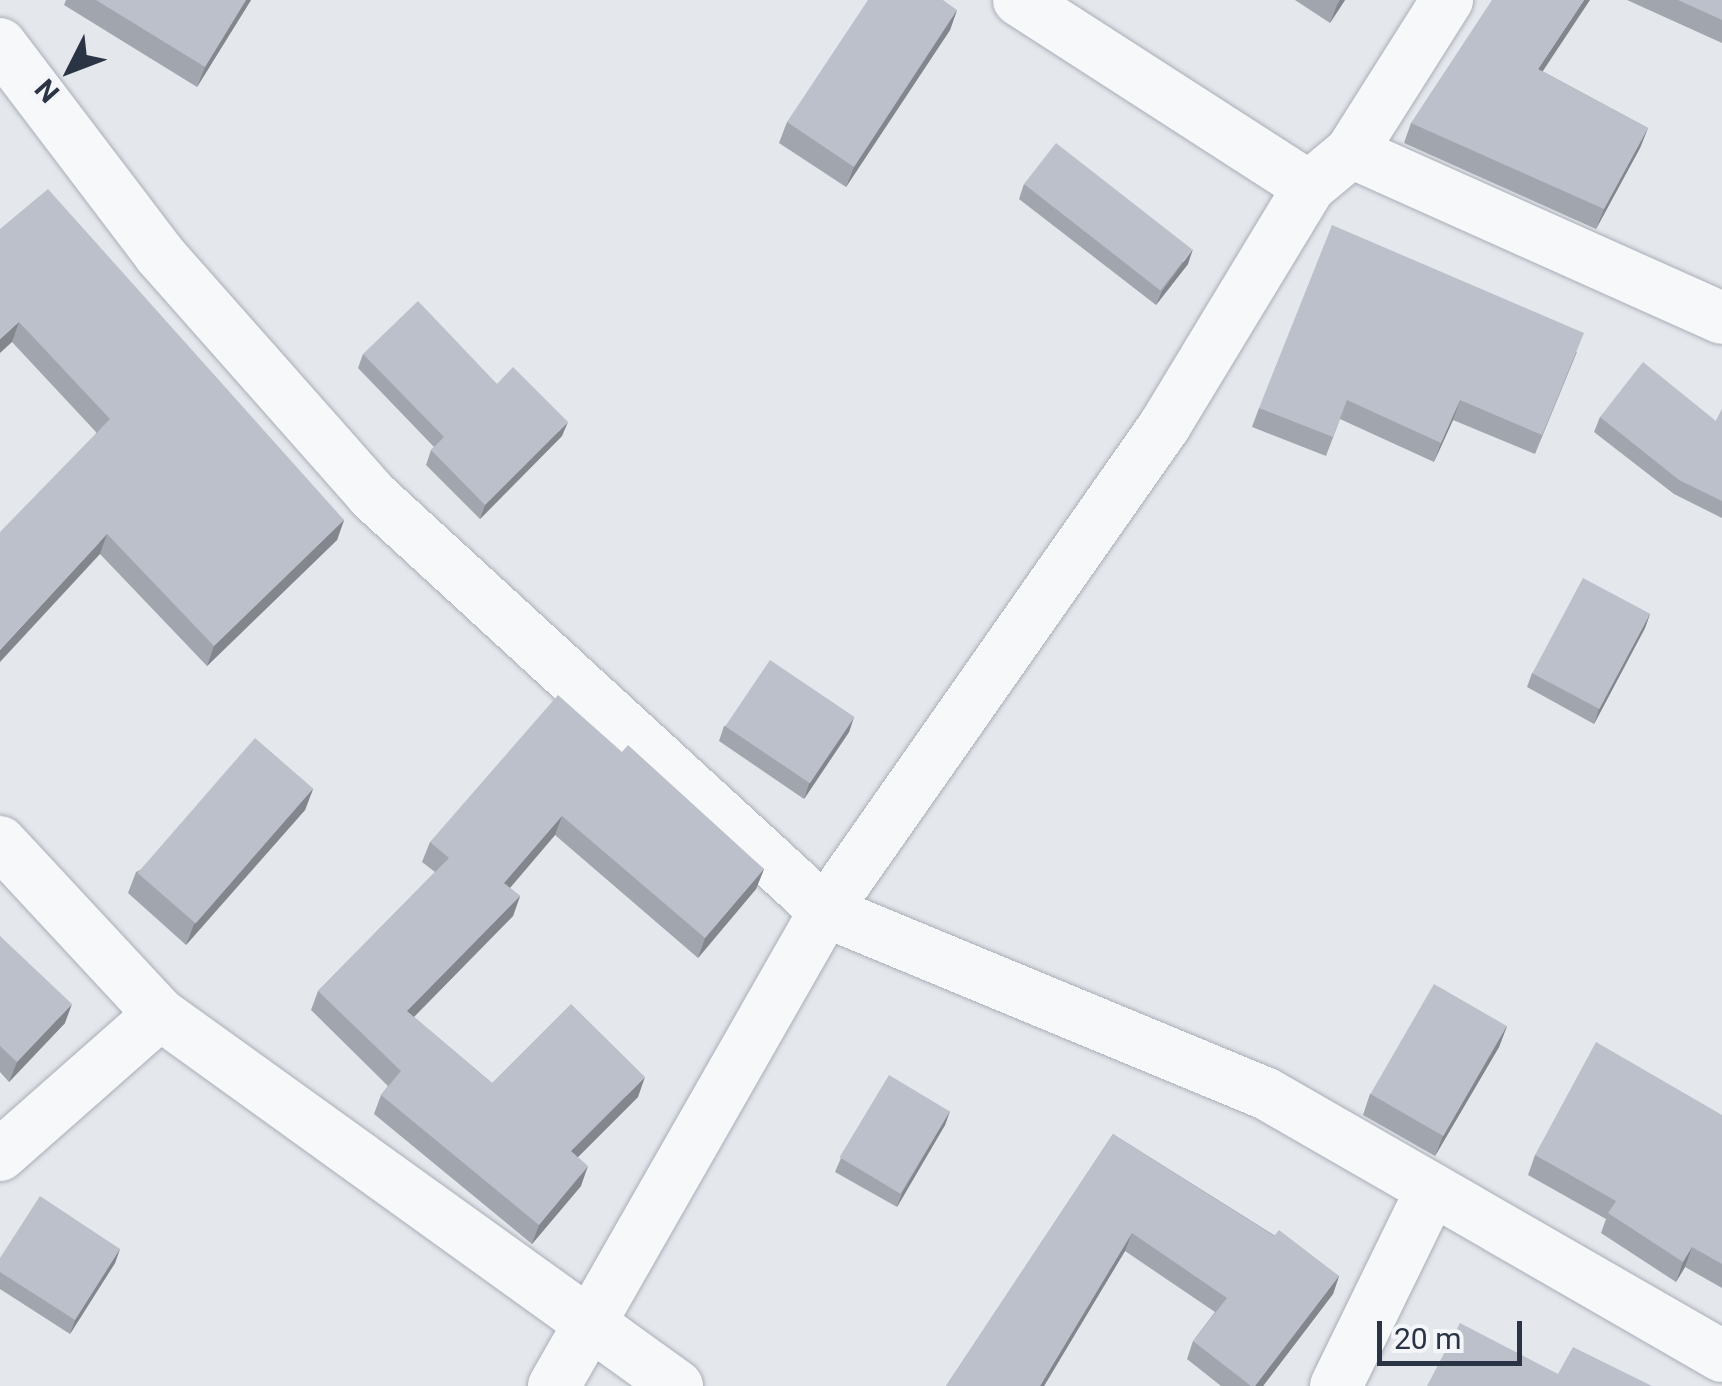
<!DOCTYPE html>
<html>
<head>
<meta charset="utf-8">
<style>
	body { margin:0 }
	#map { position:relative; width:1722px; height:1386px; overflow:hidden; background:#e4e7ec; font-family:Roboto,sans-serif }
	div>[style] { position:absolute }
	.roads { filter:drop-shadow(0 0 2px #a9aeb7) drop-shadow(0 0 2px #a9aeb7) }
	.street>* { height:52px; margin:-26px; padding:0 26px; transform-origin:26px; border-radius:26px; background:#f7f8fa }
	.wall>* { inset:0; background:#a1a5ae }
	.shaded-wall>* { inset:0; background:#83868d }
	.building>* { inset:0; background:#bbc0ca; transform-origin:0 0 }
	span { translate:-50% -50%; white-space:nowrap; text-align:center; line-height:1.15; -webkit-text-stroke:8px #f4f6f9; paint-order:stroke }
	.north { position:absolute; left:20px; top:20px; width:100px; height:100px; -webkit-text-stroke:8px #f4f6f9; paint-order:stroke; rotate:228deg; font-size:28px; font-weight:700; line-height:40px; text-align:center; color:#2b3445 }
	.north::after { content:''; display:block; margin:auto; width:35px; height:45px; background:#2b3445; clip-path:polygon(50% 0,100% 100%,50% 72%,0 100%) }
	.scale { position:absolute; left:1377px; top:1321px; width:145px; height:45px; box-sizing:border-box; border:5px solid #2b3445; border-top:0; padding-left:12px; font-size:30px; line-height:35px; white-space:nowrap; color:#2b3445; -webkit-text-stroke:8px #f4f6f9; paint-order:stroke }
</style>
</head>
<body>
<div id="map">
	<div class="roads">
		<div class="street">
			<div style="left:1019px;top:0;width:345px;rotate:32.8deg"></div>
			<div style="left:0;top:44px;width:265px;rotate:52.8deg"></div>
			<div style="left:160px;top:255px;width:320px;rotate:48.5deg"></div>
			<div style="left:372px;top:495px;width:615px;rotate:42.56deg"></div>
			<div style="left:825px;top:911px;width:476px;rotate:22.5deg"></div>
			<div style="left:1265px;top:1093px;width:527px;rotate:29.92deg"></div>
			<div style="left:1351px;top:152px;width:406px;rotate:24.1deg"></div>
			<div style="left:0;top:842px;width:235px;rotate:47.1deg"></div>
			<div style="left:160px;top:1014px;width:637px;rotate:35.74deg"></div>
			<div style="left:0;top:1155px;width:213px;rotate:-41.4deg"></div>
			<div style="left:554px;top:1386px;width:547px;rotate:-60.29deg"></div>
			<div style="left:825px;top:911px;width:593px;rotate:-55.02deg"></div>
			<div style="left:1165px;top:425px;width:278px;rotate:-58.8deg"></div>
			<div style="left:1309px;top:187px;width:55px;rotate:-39.8deg"></div>
			<div style="left:1351px;top:152px;width:180px;rotate:-57.7deg"></div>
			<div style="left:1336px;top:1386px;width:219px;rotate:-64deg"></div>
		</div>
	</div>
	<div class="wall">
		<div style="clip-path:polygon(66px 0,251px 0,197px 87px,64px 5px)"></div>
		<div style="clip-path:polygon(1295px 0,1345px 0,1330px 23px)"></div>
		<div style="clip-path:polygon(1627px 0,1722px 0,1722px 43px)"></div>
		<div style="clip-path:polygon(957px 10px,950px 30px,846px 187px,779px 143px,787px 122px)"></div>
		<div style="clip-path:polygon(1542px 71px,1648px 128px,1640px 148px,1596px 229px,1404px 143px,1411px 123px)"></div>
		<div style="clip-path:polygon(1024px 184px,1188px 264px,1156px 305px,1019px 199px)"></div>
		<div style="clip-path:polygon(0 229px,344px 520px,337px 540px,207px 666px,100px 554px,96px 432px,12px 342px)"></div>
		<div style="clip-path:polygon(1577px 352px,1535px 454px,1453px 420px,1434px 462px,1340px 419px,1326px 456px,1252px 427px,1259px 408px)"></div>
		<div style="clip-path:polygon(363px 354px,497px 384px,562px 436px,480px 519px,426px 465px,431px 450px,434px 447px,358px 368px)"></div>
		<div style="clip-path:polygon(1722px 409px,1722px 518px,1674px 494px,1594px 432px,1600px 417px,1716px 421px)"></div>
		<div style="clip-path:polygon(1650px 614px,1645px 628px,1594px 724px,1527px 687px,1532px 673px)"></div>
		<div style="clip-path:polygon(854px 717px,849px 732px,804px 799px,719px 741px,724px 726px)"></div>
		<div style="clip-path:polygon(622px 752px,764px 869px,756px 889px,698px 958px,555px 835px,510px 888px,520px 896px,513px 916px,414px 1017px,492px 1083px,638px 1097px,578px 1157px,581px 1186px,532px 1244px,374px 1114px,381px 1095px,388px 1086px,311px 1010px,318px 991px,435px 872px,422px 862px,430px 842px)"></div>
		<div style="clip-path:polygon(313px 789px,305px 810px,186px 945px,128px 893px,136px 872px)"></div>
		<div style="clip-path:polygon(0 936px,65px 1023px,9px 1082px,0 1072px)"></div>
		<div style="clip-path:polygon(1507px 1026px,1499px 1047px,1435px 1156px,1363px 1115px,1370px 1094px)"></div>
		<div style="clip-path:polygon(950px 1111px,945px 1125px,897px 1207px,835px 1172px,841px 1158px)"></div>
		<div style="clip-path:polygon(1722px 1115px,1722px 1288px,1685px 1267px,1676px 1282px,1601px 1233px,1606px 1219px,1528px 1175px,1535px 1155px)"></div>
		<div style="clip-path:polygon(1113px 1134px,1339px 1276px,1333px 1294px,1263px 1386px,1221px 1386px,1187px 1359px,1193px 1341px,1215px 1312px,1125px 1251px,1044px 1386px,946px 1386px)"></div>
		<div style="clip-path:polygon(120px 1249px,115px 1263px,70px 1334px,0 1289px,0 1258px)"></div>
	</div>
	<div class="shaded-wall">
		<div style="clip-path:polygon(246px 0,251px 0,197px 87px,205px 67px)"></div>
		<div style="clip-path:polygon(1340px 0,1345px 0,1330px 23px,1337px 5px)"></div>
		<div style="clip-path:polygon(1584px 0,1590px 0,1531px 89px,1538px 69px)"></div>
		<div style="clip-path:polygon(957px 10px,950px 30px,846px 187px,854px 167px)"></div>
		<div style="clip-path:polygon(1648px 128px,1640px 148px,1596px 229px,1604px 209px)"></div>
		<div style="clip-path:polygon(1193px 249px,1188px 264px,1156px 305px,1162px 291px)"></div>
		<div style="clip-path:polygon(19px 322px,12px 342px,0 353px,0 339px)"></div>
		<div style="clip-path:polygon(1460px 400px,1453px 420px,1434px 462px,1441px 443px)"></div>
		<div style="clip-path:polygon(568px 422px,562px 436px,480px 519px,485px 505px)"></div>
		<div style="clip-path:polygon(344px 520px,337px 540px,207px 666px,214px 646px)"></div>
		<div style="clip-path:polygon(107px 534px,100px 554px,0 662px,0 650px)"></div>
		<div style="clip-path:polygon(1650px 614px,1645px 628px,1594px 724px,1599px 709px)"></div>
		<div style="clip-path:polygon(854px 717px,849px 732px,804px 799px,809px 784px)"></div>
		<div style="clip-path:polygon(313px 789px,305px 810px,186px 945px,194px 924px)"></div>
		<div style="clip-path:polygon(562px 816px,555px 835px,497px 903px,504px 883px)"></div>
		<div style="clip-path:polygon(764px 869px,756px 889px,698px 958px,705px 938px)"></div>
		<div style="clip-path:polygon(520px 896px,513px 916px,400px 1031px,407px 1011px)"></div>
		<div style="clip-path:polygon(72px 1004px,65px 1023px,9px 1082px,17px 1062px)"></div>
		<div style="clip-path:polygon(1507px 1026px,1499px 1047px,1435px 1156px,1443px 1136px)"></div>
		<div style="clip-path:polygon(645px 1077px,638px 1097px,564px 1171px,571px 1151px)"></div>
		<div style="clip-path:polygon(950px 1111px,945px 1125px,897px 1207px,902px 1193px)"></div>
		<div style="clip-path:polygon(588px 1166px,581px 1186px,532px 1244px,539px 1225px)"></div>
		<div style="clip-path:polygon(1132px 1233px,1125px 1251px,1044px 1386px,1040px 1386px)"></div>
		<div style="clip-path:polygon(1692px 1247px,1685px 1267px,1676px 1282px,1683px 1262px)"></div>
		<div style="clip-path:polygon(120px 1249px,115px 1263px,70px 1334px,75px 1320px)"></div>
		<div style="clip-path:polygon(1339px 1276px,1333px 1294px,1263px 1386px,1255px 1386px)"></div>
	</div>
	<div class="building">
		<div style="clip-path:polygon(96px 0,246px 0,205px 67px)"></div>
		<div style="clip-path:polygon(868px 0,943px 0,957px 10px,854px 167px,787px 122px)"></div>
		<div style="clip-path:polygon(1492px 0,1584px 0,1538px 69px,1648px 128px,1604px 209px,1411px 123px)"></div>
		<div style="clip-path:polygon(1678px 0,1722px 0,1722px 20px)"></div>
		<div style="left:1056px;top:143px;width:173px;height:52px;rotate:38deg"></div>
		<div style="clip-path:polygon(48px 189px,344px 520px,214px 646px,107px 534px,0 650px,0 532px,110px 419px,19px 322px,0 339px,0 229px)"></div>
		<div style="clip-path:polygon(1332px 225px,1584px 333px,1542px 435px,1460px 400px,1441px 443px,1347px 400px,1333px 437px,1259px 408px)"></div>
		<div style="clip-path:polygon(418px 301px,497px 384px,513px 367px,568px 422px,485px 505px,431px 450px,444px 437px,363px 354px)"></div>
		<div style="clip-path:polygon(1643px 362px,1716px 421px,1722px 409px,1722px 501px,1679px 480px,1600px 417px)"></div>
		<div style="left:1583px;top:578px;width:76px;height:108px;rotate:28deg"></div>
		<div style="left:770px;top:660px;width:102px;height:80px;rotate:34deg"></div>
		<div style="clip-path:polygon(558px 695px,622px 752px,628px 745px,764px 869px,705px 938px,562px 816px,504px 883px,520px 896px,407px 1011px,492px 1083px,571px 1004px,645px 1077px,571px 1151px,588px 1166px,539px 1225px,381px 1095px,401px 1071px,318px 991px,449px 858px,430px 842px)"></div>
		<div style="left:255px;top:738px;width:77px;height:179px;rotate:41deg"></div>
		<div style="clip-path:polygon(0 936px,72px 1004px,17px 1062px,0 1046px)"></div>
		<div style="left:1434px;top:984px;width:84px;height:127px;rotate:30deg"></div>
		<div style="clip-path:polygon(1596px 1042px,1722px 1115px,1722px 1264px,1692px 1247px,1683px 1262px,1608px 1213px,1616px 1201px,1535px 1155px)"></div>
		<div style="left:889px;top:1075px;width:71px;height:96px;rotate:31deg"></div>
		<div style="clip-path:polygon(1113px 1134px,1274px 1236px,1279px 1230px,1339px 1276px,1255px 1386px,1251px 1386px,1193px 1341px,1227px 1298px,1132px 1233px,1040px 1386px,946px 1386px)"></div>
		<div style="clip-path:polygon(40px 1196px,120px 1249px,75px 1320px,0 1272px,0 1258px)"></div>
		<div style="clip-path:polygon(1460px 1323px,1558px 1374px,1573px 1347px,1652px 1386px,1427px 1386px)"></div>
	</div>
	<div class="north">N</div>
	<div class="scale">20 m</div>
</div>
</body>
</html>
